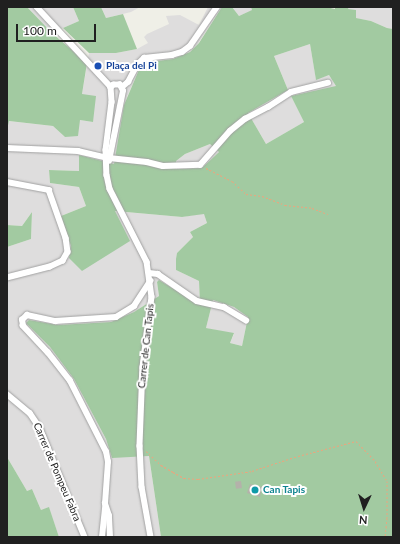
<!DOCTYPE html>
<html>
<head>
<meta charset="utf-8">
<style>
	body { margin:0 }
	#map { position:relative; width:400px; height:544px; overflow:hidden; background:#efefe7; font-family:Lato,sans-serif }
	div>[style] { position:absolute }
	.residential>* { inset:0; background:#dedddd }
	.forest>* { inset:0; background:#a2caa1 }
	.building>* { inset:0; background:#b4b1aa; transform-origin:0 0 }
	.path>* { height:1px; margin-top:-0.5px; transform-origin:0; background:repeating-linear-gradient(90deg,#eba57d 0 2px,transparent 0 4px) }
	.roads { filter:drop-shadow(0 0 1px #a1a1a1) drop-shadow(0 0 1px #a1a1a1) }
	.minor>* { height:5.5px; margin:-2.75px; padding:0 2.75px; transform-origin:2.75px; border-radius:2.75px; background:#fff }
	.dots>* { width:11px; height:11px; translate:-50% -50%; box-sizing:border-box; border:2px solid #fff; border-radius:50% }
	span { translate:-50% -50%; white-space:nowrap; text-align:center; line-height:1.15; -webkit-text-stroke:4px #fff; paint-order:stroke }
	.transit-label { font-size:10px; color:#164399; font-weight:700 }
	.left { translate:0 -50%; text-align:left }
	.street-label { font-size:10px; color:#202020 }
	.culture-label { font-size:10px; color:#0d838f; font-weight:700 }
	.frame { position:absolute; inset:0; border:8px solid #202020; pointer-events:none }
	.north { position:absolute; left:344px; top:488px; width:40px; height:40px; -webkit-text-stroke:3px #fff; paint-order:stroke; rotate:184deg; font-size:11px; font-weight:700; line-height:16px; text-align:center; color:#202020 }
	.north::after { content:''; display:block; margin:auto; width:14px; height:18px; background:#202020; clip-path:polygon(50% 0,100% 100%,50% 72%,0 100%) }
	.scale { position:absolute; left:16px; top:24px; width:80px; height:18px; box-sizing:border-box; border:2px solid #202020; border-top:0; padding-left:5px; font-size:12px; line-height:14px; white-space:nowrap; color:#202020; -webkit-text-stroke:3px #fff; paint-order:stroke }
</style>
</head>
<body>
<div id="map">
	<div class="residential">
		<div style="clip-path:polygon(27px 7px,73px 7px,79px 21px,52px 33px)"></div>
		<div style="clip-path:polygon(101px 7px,140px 7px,131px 12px,106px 18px)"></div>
		<div style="clip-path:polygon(208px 7px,222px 7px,195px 48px,178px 58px,149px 62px,141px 65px,127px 97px,114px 165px,79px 155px,79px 171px,49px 170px,50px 183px,79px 187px,86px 206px,61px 216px,71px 246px,71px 252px,114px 211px,182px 217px,204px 213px,207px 223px,190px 232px,193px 237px,177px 253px,176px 270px,199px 281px,200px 305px,161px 280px,157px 282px,159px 296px,134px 312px,111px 322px,58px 325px,29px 320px,28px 325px,50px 347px,74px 379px,106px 439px,112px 457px,149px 456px,161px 537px,59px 537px,49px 508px,41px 510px,32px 489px,27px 491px,7px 457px,7px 247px,31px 239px,32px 212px,22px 226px,7px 225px,8px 121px,53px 126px,65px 137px,80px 120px,93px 122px,82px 94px,89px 53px,116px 53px,137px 49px,148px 43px,144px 37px,147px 34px,169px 24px,166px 16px,180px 15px,199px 25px)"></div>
		<div style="clip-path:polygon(232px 7px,251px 7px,253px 10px,239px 16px)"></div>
		<div style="clip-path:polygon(349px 7px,393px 7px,393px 29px,387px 28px,371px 21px,355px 18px,348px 9px)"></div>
		<div style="clip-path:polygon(310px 44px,316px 79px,329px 75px,337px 87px,291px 96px,304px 122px,266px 144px,248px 113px,288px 90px,274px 56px)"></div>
		<div style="clip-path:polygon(210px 144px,219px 152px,202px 168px,176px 169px,176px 161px,185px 154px)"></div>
		<div style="clip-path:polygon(213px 300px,234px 307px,248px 317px,242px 346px,230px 343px,234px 334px,206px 328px)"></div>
	</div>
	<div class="forest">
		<div style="clip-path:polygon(7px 7px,27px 7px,52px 33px,87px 63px,82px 94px,96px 96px,93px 122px,80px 120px,78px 136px,65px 137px,53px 126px,9px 121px,7px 130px)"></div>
		<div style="clip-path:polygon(73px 7px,101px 7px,106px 18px,123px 14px,137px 49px,116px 53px,89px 53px,63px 28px,79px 21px)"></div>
		<div style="clip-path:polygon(evenodd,222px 7px,232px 7px,239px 16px,252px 10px,251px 7px,326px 7px,335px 9px,335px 7px,349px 7px,348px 9px,356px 10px,356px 18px,371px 21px,387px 28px,393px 29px,393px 537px,161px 537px,149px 456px,112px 458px,106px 439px,74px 379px,50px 347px,26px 323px,29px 320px,58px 325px,111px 322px,134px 312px,159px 296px,157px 282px,159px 280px,200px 305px,199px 281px,176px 270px,176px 259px,177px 253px,193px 237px,190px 232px,207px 223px,204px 214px,182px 217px,115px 211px,130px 241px,82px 271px,69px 258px,71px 246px,61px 216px,86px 206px,79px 187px,50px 183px,49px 170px,79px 171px,79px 155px,114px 164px,124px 105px,141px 65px,149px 62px,173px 59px,190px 52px,199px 43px,222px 7px,310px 44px,316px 80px,329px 75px,336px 86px,291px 96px,304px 122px,266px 144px,248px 113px,288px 90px,274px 56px,310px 44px,222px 7px,210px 144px,219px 152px,202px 168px,176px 169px,176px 161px,185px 154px,210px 144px,222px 7px,213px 300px,234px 307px,248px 317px,242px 346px,230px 343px,234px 333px,206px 328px,213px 300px)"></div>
		<div style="clip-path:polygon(32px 212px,31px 239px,7px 247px,7px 225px,22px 226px)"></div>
		<div style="clip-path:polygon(7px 457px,27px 491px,32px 489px,41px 510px,49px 507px,59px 537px,7px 537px)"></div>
	</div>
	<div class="building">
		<div style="left:241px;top:481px;width:7px;height:6px;rotate:82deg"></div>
		<div style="clip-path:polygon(250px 484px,262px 487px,260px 497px,247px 493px)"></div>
	</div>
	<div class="path">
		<div style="left:206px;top:168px;width:29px;rotate:27deg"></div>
		<div style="left:232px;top:181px;width:19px;rotate:43deg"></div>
		<div style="left:246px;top:194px;width:16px;rotate:7deg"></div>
		<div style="left:262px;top:196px;width:25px;rotate:21deg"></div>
		<div style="left:285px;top:205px;width:27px;rotate:6deg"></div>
		<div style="left:312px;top:208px;width:17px;rotate:21deg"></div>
		<div style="left:146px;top:451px;width:21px;rotate:43deg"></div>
		<div style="left:161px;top:465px;width:14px;rotate:30deg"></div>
		<div style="left:173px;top:472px;width:13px;rotate:29deg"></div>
		<div style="left:184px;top:478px;width:14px;rotate:4deg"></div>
		<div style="left:198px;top:479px;width:55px;rotate:-8.4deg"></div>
		<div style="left:252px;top:471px;width:48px;rotate:-18.1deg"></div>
		<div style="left:298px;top:456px;width:60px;rotate:-14.5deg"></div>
		<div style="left:356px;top:441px;width:28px;rotate:46deg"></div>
		<div style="left:375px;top:461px;width:23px;rotate:59deg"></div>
		<div style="left:387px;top:481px;width:37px;rotate:90deg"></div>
		<div style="left:387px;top:518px;width:19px;rotate:96deg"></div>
	</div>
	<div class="roads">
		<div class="minor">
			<div style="left:37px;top:7px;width:109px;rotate:47.2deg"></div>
			<div style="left:111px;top:87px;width:15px;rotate:86deg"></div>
			<div style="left:112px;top:102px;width:48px;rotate:97.1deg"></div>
			<div style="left:106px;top:150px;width:25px;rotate:88deg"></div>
			<div style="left:107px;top:175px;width:14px;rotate:78deg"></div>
			<div style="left:110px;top:189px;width:82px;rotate:63.1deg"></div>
			<div style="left:147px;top:262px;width:35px;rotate:82deg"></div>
			<div style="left:152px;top:297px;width:71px;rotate:97.3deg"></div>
			<div style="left:143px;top:367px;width:79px;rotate:92.2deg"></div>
			<div style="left:140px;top:446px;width:41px;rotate:87.2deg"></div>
			<div style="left:142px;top:487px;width:51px;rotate:79.8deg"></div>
			<div style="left:122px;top:87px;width:8px;rotate:-40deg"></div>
			<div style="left:128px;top:82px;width:19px;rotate:-62deg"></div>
			<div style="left:137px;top:65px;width:10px;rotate:-45deg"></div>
			<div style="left:144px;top:58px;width:28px;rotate:-6deg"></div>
			<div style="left:172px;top:55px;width:10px;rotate:-17deg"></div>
			<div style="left:182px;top:52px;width:10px;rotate:-37deg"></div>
			<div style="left:190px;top:46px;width:47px;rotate:-55.3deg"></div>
			<div style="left:7px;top:148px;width:71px;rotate:2.4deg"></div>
			<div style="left:78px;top:151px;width:32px;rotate:13deg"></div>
			<div style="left:109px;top:158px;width:38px;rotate:6deg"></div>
			<div style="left:147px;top:162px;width:16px;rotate:14deg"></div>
			<div style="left:163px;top:166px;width:37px;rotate:-2deg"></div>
			<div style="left:200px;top:165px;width:45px;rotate:-48.6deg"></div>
			<div style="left:230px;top:131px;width:19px;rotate:-39deg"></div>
			<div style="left:245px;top:119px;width:26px;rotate:-28deg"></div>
			<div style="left:268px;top:107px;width:27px;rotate:-33deg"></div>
			<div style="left:291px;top:92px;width:38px;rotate:-14deg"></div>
			<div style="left:109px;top:161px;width:71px;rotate:-78.7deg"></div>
			<div style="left:123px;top:91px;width:7px;rotate:-117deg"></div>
			<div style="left:120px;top:85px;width:6px;rotate:180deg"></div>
			<div style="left:114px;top:85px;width:4px;rotate:146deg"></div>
			<div style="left:7px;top:182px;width:43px;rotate:10.8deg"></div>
			<div style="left:49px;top:190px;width:51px;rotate:70.5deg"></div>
			<div style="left:66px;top:238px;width:14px;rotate:82deg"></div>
			<div style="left:68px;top:252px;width:10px;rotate:119deg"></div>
			<div style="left:63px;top:261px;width:14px;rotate:155deg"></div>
			<div style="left:50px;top:267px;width:44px;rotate:165.7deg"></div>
			<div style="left:149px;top:273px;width:9px;rotate:6deg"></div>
			<div style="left:158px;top:274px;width:47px;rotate:34.7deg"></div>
			<div style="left:197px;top:301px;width:28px;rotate:13deg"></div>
			<div style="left:224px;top:307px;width:26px;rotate:31deg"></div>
			<div style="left:7px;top:394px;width:30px;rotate:40deg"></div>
			<div style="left:30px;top:413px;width:18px;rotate:56deg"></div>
			<div style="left:40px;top:428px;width:118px;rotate:67.6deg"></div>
			<div style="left:102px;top:537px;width:30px;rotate:-84deg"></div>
			<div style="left:110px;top:537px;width:21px;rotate:-93deg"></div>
			<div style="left:109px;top:516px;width:13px;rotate:-108deg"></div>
			<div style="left:105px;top:504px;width:42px;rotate:-85.9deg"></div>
			<div style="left:108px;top:462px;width:10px;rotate:-101deg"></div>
			<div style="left:106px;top:452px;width:80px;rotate:-116.9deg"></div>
			<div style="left:70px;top:381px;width:36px;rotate:-128deg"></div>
			<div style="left:48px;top:353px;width:37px;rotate:-133deg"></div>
			<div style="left:23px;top:326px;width:6px;rotate:-99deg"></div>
			<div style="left:22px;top:320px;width:7px;rotate:-45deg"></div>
			<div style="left:27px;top:315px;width:29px;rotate:12deg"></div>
			<div style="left:55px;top:321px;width:61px;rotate:-3.8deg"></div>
			<div style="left:116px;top:317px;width:21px;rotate:-31deg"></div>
			<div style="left:134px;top:306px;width:30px;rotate:-57deg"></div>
		</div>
	</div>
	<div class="dots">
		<div style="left:98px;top:66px;background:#1a4fb4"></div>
		<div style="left:255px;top:490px;background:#0f9aa8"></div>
	</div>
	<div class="transit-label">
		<span class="left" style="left:106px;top:66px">Plaça del Pi</span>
	</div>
	<div class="street-label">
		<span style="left:146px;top:346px;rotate:-84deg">Carrer de Can Tapis</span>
		<span style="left:57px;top:472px;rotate:67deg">Carrer de Pompeu Fabra</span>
	</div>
	<div class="culture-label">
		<span class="left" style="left:263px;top:490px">Can Tapis</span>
	</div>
	<div class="frame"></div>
	<div class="north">N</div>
	<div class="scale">100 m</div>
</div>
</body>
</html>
